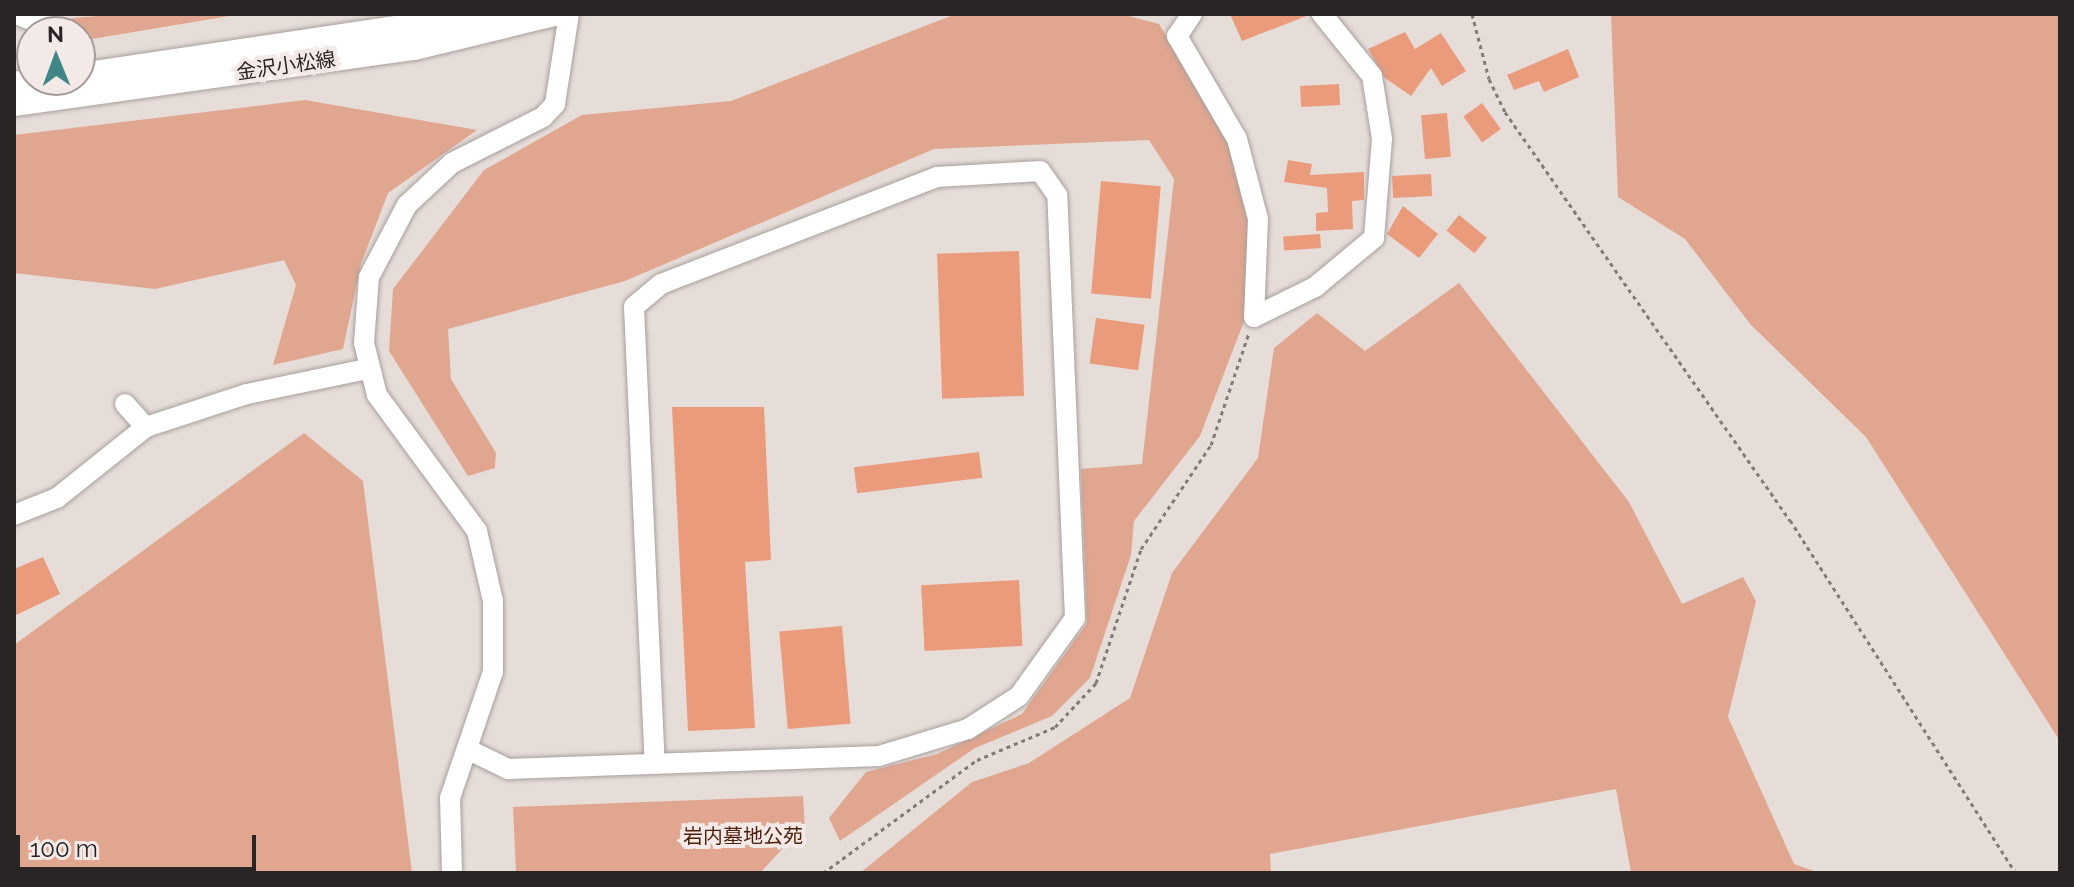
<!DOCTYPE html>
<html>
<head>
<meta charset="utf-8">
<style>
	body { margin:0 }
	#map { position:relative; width:2074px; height:887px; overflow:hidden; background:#e6ddd9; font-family:Raleway,"Noto Sans JP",sans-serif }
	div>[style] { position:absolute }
	.green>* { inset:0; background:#e0a690 }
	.building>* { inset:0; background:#ea9b7c; transform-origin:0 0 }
	.path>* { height:3px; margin-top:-1.5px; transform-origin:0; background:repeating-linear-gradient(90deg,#817b78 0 4px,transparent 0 8px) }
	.roads { filter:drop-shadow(0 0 2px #a89f9c) drop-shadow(0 0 2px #a89f9c) }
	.minor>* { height:20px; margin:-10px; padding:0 10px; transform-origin:10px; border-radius:10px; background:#fff }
	.major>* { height:24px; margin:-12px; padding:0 12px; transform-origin:12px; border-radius:12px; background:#fff }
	span { translate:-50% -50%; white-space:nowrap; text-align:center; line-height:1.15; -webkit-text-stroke:8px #f3eae7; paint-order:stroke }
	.street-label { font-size:20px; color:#292524 }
	.park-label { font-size:20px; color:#4f1e08 }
	.frame { position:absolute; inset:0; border:16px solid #292524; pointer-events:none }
	.north { position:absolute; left:16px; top:16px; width:80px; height:80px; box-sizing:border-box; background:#f3eae7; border:2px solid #a29b99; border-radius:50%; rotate:359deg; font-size:22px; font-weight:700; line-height:32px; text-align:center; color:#292524 }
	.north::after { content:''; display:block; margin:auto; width:28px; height:36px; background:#3f8787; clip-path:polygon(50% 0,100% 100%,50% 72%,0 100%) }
	.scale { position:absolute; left:16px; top:835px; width:240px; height:36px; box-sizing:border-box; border:4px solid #292524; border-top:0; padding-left:10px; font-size:24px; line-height:28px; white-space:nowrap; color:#292524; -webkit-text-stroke:6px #f3eae7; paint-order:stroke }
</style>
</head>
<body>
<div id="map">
	<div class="green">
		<div style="clip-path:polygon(122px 14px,241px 14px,80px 41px,80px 32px,33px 32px,73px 18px)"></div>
		<div style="clip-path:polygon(956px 14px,1121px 14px,1159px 24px,1230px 139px,1251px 220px,1251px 303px,1200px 436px,1134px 521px,1131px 555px,1090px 678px,1052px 716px,975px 748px,840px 841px,829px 818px,866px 772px,937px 754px,1022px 714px,1087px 623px,1081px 469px,1142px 464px,1174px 179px,1149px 140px,934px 149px,625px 281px,448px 329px,451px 379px,496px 453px,495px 468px,468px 476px,389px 351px,393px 289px,484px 170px,582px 115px,731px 101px)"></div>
		<div style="clip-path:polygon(1611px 14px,2060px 14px,2060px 741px,1866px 437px,1751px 325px,1685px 239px,1618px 197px)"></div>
		<div style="clip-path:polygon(305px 100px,477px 130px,388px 193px,361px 264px,343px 349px,273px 365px,296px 285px,284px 260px,155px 289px,14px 273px,14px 135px)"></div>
		<div style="clip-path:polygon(1459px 283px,1629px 502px,1682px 604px,1743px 577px,1756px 601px,1728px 717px,1794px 864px,1820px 873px,1631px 873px,1616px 789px,1270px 854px,1271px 873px,860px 873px,972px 782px,1029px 763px,1130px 698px,1172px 573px,1258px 458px,1274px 348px,1317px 313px,1365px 351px)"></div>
		<div style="clip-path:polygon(304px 433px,363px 481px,412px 873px,14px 873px,14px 645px)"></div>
		<div style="clip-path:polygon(803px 796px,806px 846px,786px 845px,760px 873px,516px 873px,513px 807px)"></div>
	</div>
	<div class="building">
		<div style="clip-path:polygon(1230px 14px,1309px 14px,1309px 15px,1242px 41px)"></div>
		<div style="clip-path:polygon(1405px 32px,1415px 49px,1441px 33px,1466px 71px,1442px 86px,1431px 68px,1411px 96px,1385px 78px,1368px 49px)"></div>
		<div style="clip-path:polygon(1568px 49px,1579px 77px,1544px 92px,1539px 81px,1514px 90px,1507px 75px)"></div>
		<div style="left:1339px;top:84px;width:21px;height:39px;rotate:87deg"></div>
		<div style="left:1482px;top:103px;width:32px;height:23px;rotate:54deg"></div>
		<div style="left:1447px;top:113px;width:44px;height:26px;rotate:85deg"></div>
		<div style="clip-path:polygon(1288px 160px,1312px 164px,1310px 175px,1364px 172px,1364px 200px,1352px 201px,1353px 229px,1316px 231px,1316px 213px,1328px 212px,1327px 188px,1284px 182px)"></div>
		<div style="left:1431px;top:174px;width:22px;height:39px;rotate:87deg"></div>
		<div style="left:1101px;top:181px;width:60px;height:113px;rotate:5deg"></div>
		<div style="clip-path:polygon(1403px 206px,1438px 234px,1419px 258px,1387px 234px)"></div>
		<div style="left:1459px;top:215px;width:36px;height:20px;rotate:39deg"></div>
		<div style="left:1320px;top:234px;width:14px;height:37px;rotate:86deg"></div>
		<div style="left:1019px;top:251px;width:145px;height:82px;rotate:88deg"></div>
		<div style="left:1096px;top:318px;width:49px;height:46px;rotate:8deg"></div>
		<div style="clip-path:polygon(672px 407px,764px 407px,771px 560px,745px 562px,755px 728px,688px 731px)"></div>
		<div style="left:979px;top:452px;width:26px;height:126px;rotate:83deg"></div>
		<div style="clip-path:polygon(43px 557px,60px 594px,14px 616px,14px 569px)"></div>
		<div style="left:1019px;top:580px;width:66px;height:98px;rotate:87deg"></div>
		<div style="left:842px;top:626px;width:98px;height:63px;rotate:85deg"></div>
	</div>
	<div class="path">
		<div style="left:1472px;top:14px;width:67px;rotate:75.3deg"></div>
		<div style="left:1489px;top:79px;width:37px;rotate:64deg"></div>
		<div style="left:1505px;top:112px;width:498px;rotate:55.1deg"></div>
		<div style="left:1790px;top:520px;width:419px;rotate:57.4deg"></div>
		<div style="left:823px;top:873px;width:191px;rotate:-36.3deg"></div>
		<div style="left:977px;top:760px;width:85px;rotate:-22.9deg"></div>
		<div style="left:1055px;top:727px;width:60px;rotate:-47deg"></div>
		<div style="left:1096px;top:683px;width:141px;rotate:-71.4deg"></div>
		<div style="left:1141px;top:549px;width:125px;rotate:-56.1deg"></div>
		<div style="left:1211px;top:445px;width:118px;rotate:-71.3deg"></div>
	</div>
	<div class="roads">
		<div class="minor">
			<div style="left:16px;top:14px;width:24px;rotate:22deg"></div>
			<div style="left:38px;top:23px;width:10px;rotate:-66deg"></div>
			<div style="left:1192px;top:14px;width:27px;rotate:124deg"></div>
			<div style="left:1177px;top:36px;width:119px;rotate:59.8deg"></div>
			<div style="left:1237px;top:139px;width:83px;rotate:75.3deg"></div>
			<div style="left:1258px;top:219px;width:98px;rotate:92.3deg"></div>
			<div style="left:1254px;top:317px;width:68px;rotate:-26.2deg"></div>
			<div style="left:1315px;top:287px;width:77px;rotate:-39.7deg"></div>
			<div style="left:1374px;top:238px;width:99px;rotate:-85.4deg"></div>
			<div style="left:1382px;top:139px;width:64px;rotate:-99deg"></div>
			<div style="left:1372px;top:76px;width:80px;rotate:-128.9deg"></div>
			<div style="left:125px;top:404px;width:31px;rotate:48deg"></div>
			<div style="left:14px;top:515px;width:46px;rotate:-21.6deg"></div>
			<div style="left:57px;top:498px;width:114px;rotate:-38.6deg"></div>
			<div style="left:146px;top:427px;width:106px;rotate:-18.1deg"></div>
			<div style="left:247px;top:394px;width:123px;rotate:-11.8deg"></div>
			<div style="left:467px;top:749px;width:46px;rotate:26deg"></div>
			<div style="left:508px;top:769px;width:371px;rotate:-2deg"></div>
			<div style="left:879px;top:756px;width:93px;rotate:-16.9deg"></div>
			<div style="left:968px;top:729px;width:61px;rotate:-32.9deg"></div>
			<div style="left:1019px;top:696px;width:96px;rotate:-54.3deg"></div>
			<div style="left:1075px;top:618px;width:423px;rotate:-92.4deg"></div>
			<div style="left:1057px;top:195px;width:29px;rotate:-125deg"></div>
			<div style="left:1040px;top:171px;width:103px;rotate:176.7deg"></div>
			<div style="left:937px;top:177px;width:296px;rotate:158.8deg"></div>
			<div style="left:661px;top:284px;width:35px;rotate:140deg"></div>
			<div style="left:634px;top:307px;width:456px;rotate:87.4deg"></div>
			<div style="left:452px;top:873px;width:75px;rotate:-91.5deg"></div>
			<div style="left:450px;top:798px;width:133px;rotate:-71.2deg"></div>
			<div style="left:493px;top:672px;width:71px;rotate:-90deg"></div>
			<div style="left:493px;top:601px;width:72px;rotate:-102.9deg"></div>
			<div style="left:477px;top:531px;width:169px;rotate:-126.3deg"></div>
			<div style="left:377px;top:395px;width:54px;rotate:-104deg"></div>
			<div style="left:364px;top:343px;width:66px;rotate:-85.7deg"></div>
			<div style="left:369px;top:277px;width:81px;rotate:-62.2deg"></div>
			<div style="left:407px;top:205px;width:62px;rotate:-43deg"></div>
			<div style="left:452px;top:163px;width:102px;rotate:-26.8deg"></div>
			<div style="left:543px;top:117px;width:18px;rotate:-47deg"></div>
			<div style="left:555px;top:104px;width:91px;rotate:-81.2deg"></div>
		</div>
		<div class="major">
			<div style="left:80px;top:75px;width:411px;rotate:-8.5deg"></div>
			<div style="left:14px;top:84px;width:29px;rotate:-8deg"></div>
			<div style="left:14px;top:104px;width:404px;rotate:-8deg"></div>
			<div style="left:414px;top:48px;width:145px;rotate:-13.6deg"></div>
		</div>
	</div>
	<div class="street-label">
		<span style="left:286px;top:66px;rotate:-8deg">金沢小松線</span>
	</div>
	<div class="park-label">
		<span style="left:743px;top:836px">岩内墓地公苑</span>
	</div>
	<div class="frame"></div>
	<div class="north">N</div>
	<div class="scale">100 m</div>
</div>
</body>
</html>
